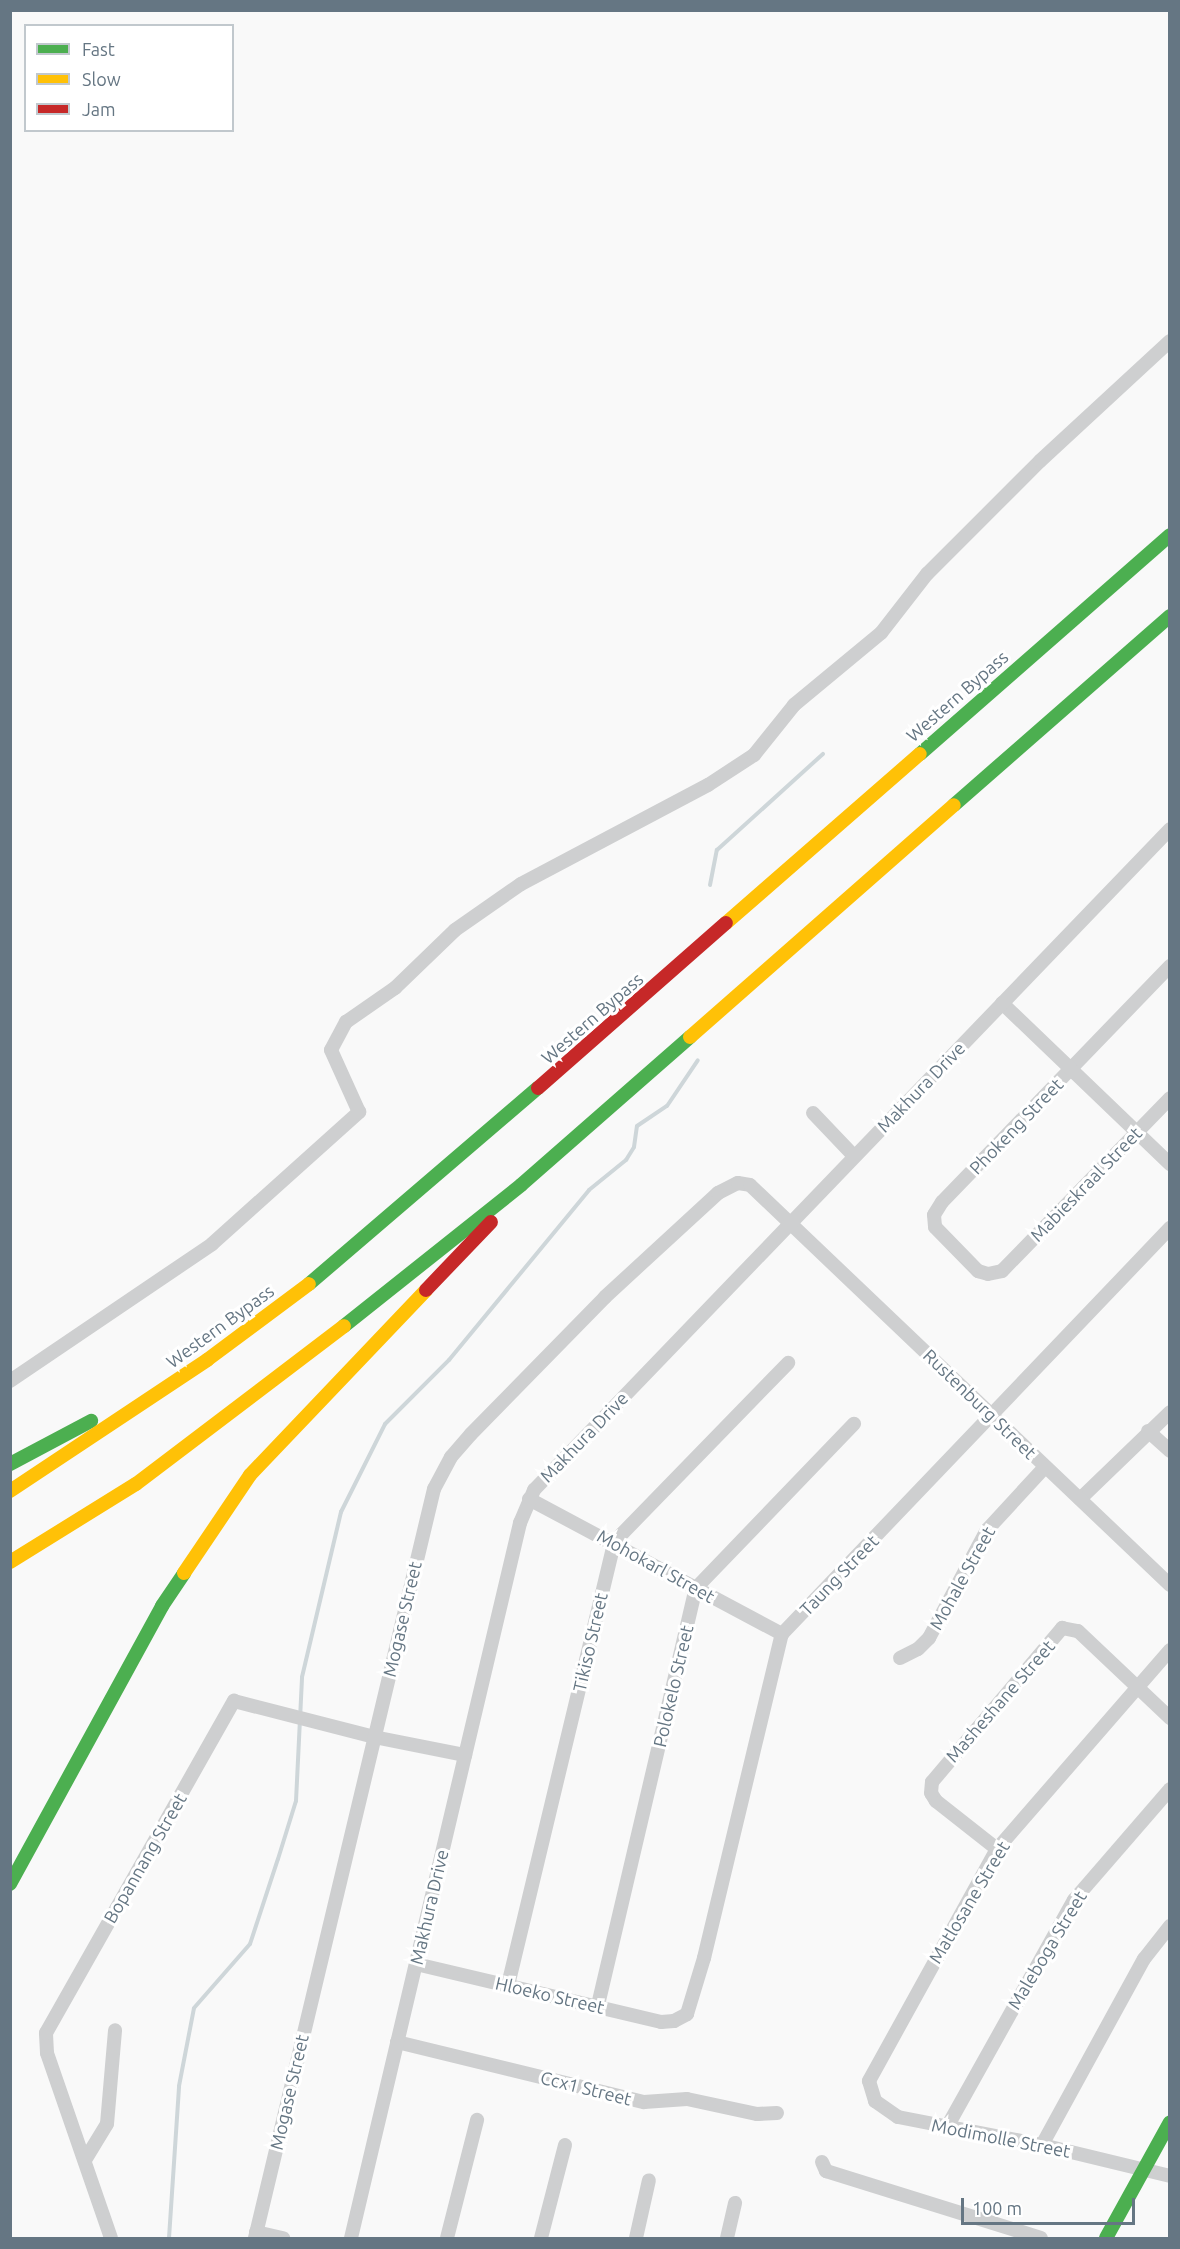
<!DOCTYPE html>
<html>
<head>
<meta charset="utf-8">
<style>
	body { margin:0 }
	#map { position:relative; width:1180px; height:2249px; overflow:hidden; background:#f9f9f9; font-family:Ubuntu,sans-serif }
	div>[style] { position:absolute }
	.stream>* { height:4px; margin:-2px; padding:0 2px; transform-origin:2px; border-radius:2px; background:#ced6d9 }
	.street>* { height:14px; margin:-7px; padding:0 7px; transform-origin:7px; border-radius:7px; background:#cecfd0 }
	.fast>* { height:14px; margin:-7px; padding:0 7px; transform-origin:7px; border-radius:7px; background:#4caf50 }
	.slow>* { height:14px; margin:-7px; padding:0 7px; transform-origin:7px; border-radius:7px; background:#ffc107 }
	.jam>* { height:14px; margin:-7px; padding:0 7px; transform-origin:7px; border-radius:7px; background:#c62828 }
	span { translate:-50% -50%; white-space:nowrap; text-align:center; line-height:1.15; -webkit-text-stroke:6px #fff; paint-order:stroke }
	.street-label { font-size:18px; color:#657683 }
	.frame { position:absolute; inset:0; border:12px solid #657683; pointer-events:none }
	.legend { position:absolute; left:24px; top:24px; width:210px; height:108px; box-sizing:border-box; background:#fff; border:2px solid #c1c8cd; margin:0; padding:8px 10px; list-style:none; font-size:18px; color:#657683 }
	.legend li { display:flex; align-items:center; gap:12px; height:30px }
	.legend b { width:30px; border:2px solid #c1c8cd }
	.scale { position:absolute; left:961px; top:2198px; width:174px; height:27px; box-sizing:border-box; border:3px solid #657683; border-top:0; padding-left:8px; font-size:18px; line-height:21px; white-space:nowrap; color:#657683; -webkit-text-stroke:4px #fff; paint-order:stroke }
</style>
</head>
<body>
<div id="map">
	<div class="stream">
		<div style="left:710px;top:885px;width:36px;rotate:-79deg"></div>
		<div style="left:717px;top:850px;width:143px;rotate:-42.2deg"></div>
		<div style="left:169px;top:2238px;width:152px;rotate:-86.2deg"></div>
		<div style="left:179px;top:2086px;width:79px;rotate:-79.1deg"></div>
		<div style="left:194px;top:2008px;width:85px;rotate:-48.8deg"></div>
		<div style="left:250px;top:1944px;width:89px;rotate:-71.8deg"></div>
		<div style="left:278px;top:1859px;width:61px;rotate:-72.8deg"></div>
		<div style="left:296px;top:1801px;width:124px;rotate:-87.2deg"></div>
		<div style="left:302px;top:1677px;width:170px;rotate:-76.7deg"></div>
		<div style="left:341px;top:1512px;width:98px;rotate:-63.4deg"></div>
		<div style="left:385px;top:1424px;width:91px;rotate:-45deg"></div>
		<div style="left:449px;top:1360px;width:220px;rotate:-50.5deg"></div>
		<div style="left:589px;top:1190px;width:48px;rotate:-39deg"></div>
		<div style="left:626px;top:1160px;width:15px;rotate:-58deg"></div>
		<div style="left:634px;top:1147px;width:21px;rotate:-82deg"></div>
		<div style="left:637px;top:1126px;width:36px;rotate:-34deg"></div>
		<div style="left:667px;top:1106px;width:55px;rotate:-56deg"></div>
	</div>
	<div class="street">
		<div style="left:1170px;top:966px;width:328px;rotate:134deg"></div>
		<div style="left:942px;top:1202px;width:15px;rotate:122deg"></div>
		<div style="left:934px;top:1215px;width:12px;rotate:85deg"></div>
		<div style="left:935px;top:1227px;width:62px;rotate:45.7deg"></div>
		<div style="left:978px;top:1271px;width:10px;rotate:17deg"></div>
		<div style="left:988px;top:1274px;width:14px;rotate:-12deg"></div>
		<div style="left:1002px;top:1271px;width:241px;rotate:-45.8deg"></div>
		<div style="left:1002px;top:1003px;width:233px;rotate:43.8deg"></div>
		<div style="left:813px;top:1113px;width:59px;rotate:46.4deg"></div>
		<div style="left:10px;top:1381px;width:244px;rotate:-34.1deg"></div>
		<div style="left:212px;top:1244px;width:198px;rotate:-41.9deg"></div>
		<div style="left:359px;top:1112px;width:68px;rotate:-114.3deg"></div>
		<div style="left:331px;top:1050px;width:32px;rotate:-62deg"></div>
		<div style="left:346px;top:1022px;width:60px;rotate:-34.8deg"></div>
		<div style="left:395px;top:988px;width:83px;rotate:-44deg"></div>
		<div style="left:455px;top:930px;width:80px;rotate:-34.9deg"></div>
		<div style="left:521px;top:884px;width:212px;rotate:-27.9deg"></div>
		<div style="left:708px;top:785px;width:55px;rotate:-33.1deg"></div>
		<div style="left:754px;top:755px;width:64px;rotate:-51.3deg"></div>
		<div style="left:794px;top:705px;width:113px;rotate:-39.6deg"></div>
		<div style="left:881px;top:633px;width:75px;rotate:-52.1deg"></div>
		<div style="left:927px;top:574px;width:160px;rotate:-45deg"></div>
		<div style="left:1040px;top:461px;width:177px;rotate:-42.7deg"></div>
		<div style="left:1148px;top:1431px;width:30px;rotate:42deg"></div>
		<div style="left:529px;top:1499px;width:287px;rotate:28.1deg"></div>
		<div style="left:1080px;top:1499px;width:125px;rotate:-44deg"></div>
		<div style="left:1170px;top:1650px;width:264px;rotate:131deg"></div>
		<div style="left:997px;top:1849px;width:265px;rotate:118.9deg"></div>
		<div style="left:869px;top:2081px;width:21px;rotate:73deg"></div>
		<div style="left:875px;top:2101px;width:28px;rotate:35deg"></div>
		<div style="left:898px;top:2117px;width:147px;rotate:11deg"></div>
		<div style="left:1042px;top:2145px;width:132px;rotate:13.6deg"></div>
		<div style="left:900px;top:1658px;width:20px;rotate:-27deg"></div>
		<div style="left:918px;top:1649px;width:16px;rotate:-45deg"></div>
		<div style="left:929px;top:1638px;width:123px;rotate:-61.8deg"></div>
		<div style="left:987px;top:1530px;width:86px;rotate:-47.4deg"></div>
		<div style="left:997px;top:1849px;width:78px;rotate:-141.8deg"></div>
		<div style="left:936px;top:1801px;width:9px;rotate:-122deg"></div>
		<div style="left:931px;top:1793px;width:11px;rotate:-85deg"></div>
		<div style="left:932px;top:1782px;width:202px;rotate:-49.8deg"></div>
		<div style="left:1062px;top:1628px;width:16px;rotate:11deg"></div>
		<div style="left:1078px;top:1631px;width:127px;rotate:43.4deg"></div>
		<div style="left:416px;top:1964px;width:252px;rotate:13.3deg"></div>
		<div style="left:661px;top:2022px;width:13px;rotate:-4deg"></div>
		<div style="left:674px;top:2021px;width:15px;rotate:-28deg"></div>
		<div style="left:687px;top:2014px;width:59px;rotate:-73.1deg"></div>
		<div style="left:704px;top:1958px;width:333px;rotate:-76.5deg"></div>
		<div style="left:782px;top:1634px;width:562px;rotate:-46.3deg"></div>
		<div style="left:508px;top:1985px;width:456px;rotate:-76.5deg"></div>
		<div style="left:614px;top:1542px;width:250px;rotate:-45.8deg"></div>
		<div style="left:598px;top:2005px;width:428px;rotate:-76.8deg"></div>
		<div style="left:696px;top:1588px;width:228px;rotate:-46.1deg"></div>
		<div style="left:397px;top:2042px;width:254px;rotate:13.7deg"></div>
		<div style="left:644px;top:2102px;width:43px;rotate:-4deg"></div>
		<div style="left:687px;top:2099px;width:72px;rotate:12.1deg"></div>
		<div style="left:757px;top:2114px;width:20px;rotate:-3deg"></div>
		<div style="left:947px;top:2127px;width:260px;rotate:-60.8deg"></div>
		<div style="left:1074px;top:1900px;width:147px;rotate:-49.1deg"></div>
		<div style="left:1042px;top:2145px;width:212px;rotate:-61.3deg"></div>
		<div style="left:1144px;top:1959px;width:42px;rotate:-51.8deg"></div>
		<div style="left:85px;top:2160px;width:42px;rotate:-58.6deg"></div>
		<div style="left:107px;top:2124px;width:94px;rotate:-85.1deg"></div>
		<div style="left:822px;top:2162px;width:10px;rotate:66deg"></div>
		<div style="left:826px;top:2171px;width:225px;rotate:17.3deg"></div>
		<div style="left:256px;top:2232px;width:28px;rotate:13deg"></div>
		<div style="left:111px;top:2238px;width:196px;rotate:-109.1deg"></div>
		<div style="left:47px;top:2053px;width:20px;rotate:-93deg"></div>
		<div style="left:46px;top:2033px;width:382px;rotate:-60.5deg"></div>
		<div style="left:234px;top:1701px;width:145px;rotate:14.4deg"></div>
		<div style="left:374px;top:1737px;width:93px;rotate:11.2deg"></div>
		<div style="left:255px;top:2238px;width:770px;rotate:-76.56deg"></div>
		<div style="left:434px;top:1489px;width:36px;rotate:-62deg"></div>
		<div style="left:451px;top:1457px;width:30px;rotate:-49deg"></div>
		<div style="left:471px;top:1434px;width:192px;rotate:-45.6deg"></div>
		<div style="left:605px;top:1297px;width:154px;rotate:-42.6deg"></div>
		<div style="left:718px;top:1193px;width:22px;rotate:-27deg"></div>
		<div style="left:738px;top:1183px;width:12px;rotate:9deg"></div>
		<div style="left:750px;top:1185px;width:580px;rotate:43.6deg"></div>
		<div style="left:351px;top:2238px;width:735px;rotate:-76.7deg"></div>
		<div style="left:520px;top:1523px;width:36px;rotate:-67deg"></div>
		<div style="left:534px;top:1490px;width:917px;rotate:-46.1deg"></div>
		<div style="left:447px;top:2238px;width:122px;rotate:-75.7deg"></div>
		<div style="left:541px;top:2238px;width:96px;rotate:-75.5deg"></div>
		<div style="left:636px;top:2238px;width:59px;rotate:-77.4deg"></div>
		<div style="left:727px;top:2238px;width:36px;rotate:-77deg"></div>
	</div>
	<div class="fast">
		<div style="left:920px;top:754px;width:332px;rotate:-41.2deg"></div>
		<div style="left:954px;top:805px;width:287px;rotate:-41.2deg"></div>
		<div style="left:309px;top:1284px;width:301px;rotate:-40.6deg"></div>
		<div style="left:344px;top:1326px;width:226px;rotate:-38.5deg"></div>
		<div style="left:521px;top:1185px;width:225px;rotate:-41.2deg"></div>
		<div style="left:10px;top:1464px;width:92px;rotate:-28deg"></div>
		<div style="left:10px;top:1884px;width:317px;rotate:-61.3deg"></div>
		<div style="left:162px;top:1606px;width:40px;rotate:-56deg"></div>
		<div style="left:1106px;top:2238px;width:132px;rotate:-61.1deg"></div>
	</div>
	<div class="slow">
		<div style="left:726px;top:923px;width:257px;rotate:-41.1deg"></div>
		<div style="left:690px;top:1037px;width:351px;rotate:-41.3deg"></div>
		<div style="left:10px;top:1491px;width:237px;rotate:-33.6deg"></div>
		<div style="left:207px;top:1360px;width:127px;rotate:-36.7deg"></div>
		<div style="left:10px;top:1562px;width:148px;rotate:-31.8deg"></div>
		<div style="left:136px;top:1484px;width:261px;rotate:-37.2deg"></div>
		<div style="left:184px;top:1573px;width:118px;rotate:-56deg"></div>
		<div style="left:250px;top:1475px;width:255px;rotate:-46.4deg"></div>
	</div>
	<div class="jam">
		<div style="left:538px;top:1088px;width:250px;rotate:-41.3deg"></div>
		<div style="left:426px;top:1290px;width:94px;rotate:-46.3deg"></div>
	</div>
	<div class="street-label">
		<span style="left:957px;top:696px;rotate:-41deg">Western Bypass</span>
		<span style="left:592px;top:1018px;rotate:-41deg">Western Bypass</span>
		<span style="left:921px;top:1087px;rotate:-46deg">Makhura Drive</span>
		<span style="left:1016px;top:1126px;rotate:-46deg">Phokeng Street</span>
		<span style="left:1086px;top:1184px;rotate:-46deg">Mabieskraal Street</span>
		<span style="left:220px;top:1326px;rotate:-36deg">Western Bypass</span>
		<span style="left:980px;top:1404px;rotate:44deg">Rustenburg Street</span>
		<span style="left:584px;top:1437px;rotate:-46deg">Makhura Drive</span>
		<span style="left:656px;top:1566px;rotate:29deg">Mohokarl Street</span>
		<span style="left:839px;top:1575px;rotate:-46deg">Taung Street</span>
		<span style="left:962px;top:1578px;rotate:-61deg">Mohale Street</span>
		<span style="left:402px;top:1619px;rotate:-77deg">Mogase Street</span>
		<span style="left:590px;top:1642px;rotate:-77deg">Tikiso Street</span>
		<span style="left:673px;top:1686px;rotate:-77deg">Polokelo Street</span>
		<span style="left:1000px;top:1701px;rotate:-49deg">Masheshane Street</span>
		<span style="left:145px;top:1858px;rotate:-60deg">Bopannang Street</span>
		<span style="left:969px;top:1902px;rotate:-59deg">Matlosane Street</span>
		<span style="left:429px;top:1907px;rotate:-77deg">Makhura Drive</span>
		<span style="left:1047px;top:1950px;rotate:-59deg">Maleboga Street</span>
		<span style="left:550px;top:1995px;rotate:13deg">Hloeko Street</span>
		<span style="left:586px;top:2088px;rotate:14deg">Ccx1 Street</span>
		<span style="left:289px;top:2092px;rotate:-77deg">Mogase Street</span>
		<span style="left:1001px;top:2138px;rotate:11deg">Modimolle Street</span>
	</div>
	<div class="frame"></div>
	<ul class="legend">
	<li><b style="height:8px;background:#4caf50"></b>Fast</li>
	<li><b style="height:8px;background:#ffc107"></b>Slow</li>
	<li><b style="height:8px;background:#c62828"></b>Jam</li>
	</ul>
	<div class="scale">100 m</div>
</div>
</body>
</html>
